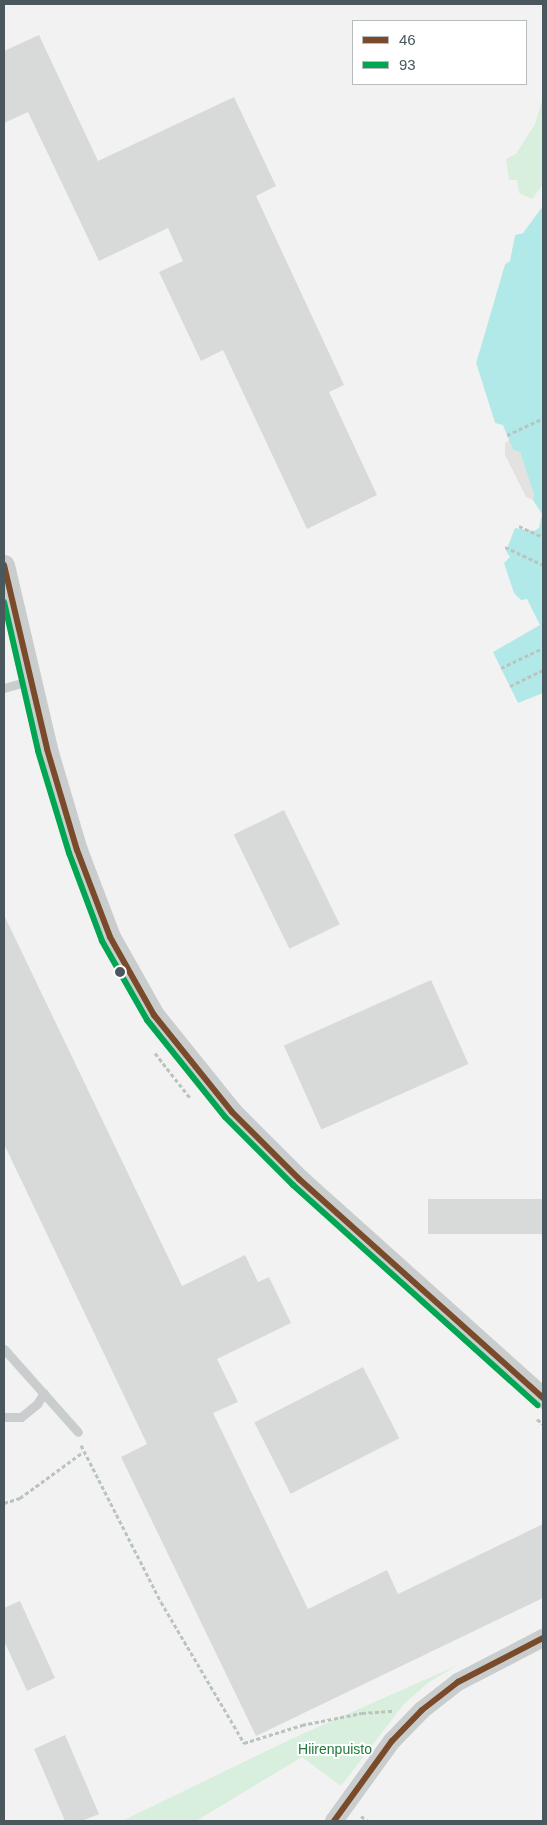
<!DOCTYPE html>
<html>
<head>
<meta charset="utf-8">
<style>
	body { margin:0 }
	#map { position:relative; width:547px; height:1825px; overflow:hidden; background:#f2f2f2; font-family:Arial,sans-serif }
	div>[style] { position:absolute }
	.green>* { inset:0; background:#d9efdd }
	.sand>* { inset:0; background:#e4e2e0 }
	.water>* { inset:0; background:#b1e8e8 }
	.pier>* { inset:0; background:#f2f2f2 }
	.building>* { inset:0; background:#d8dada; transform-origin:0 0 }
	.path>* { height:3px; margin-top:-1.5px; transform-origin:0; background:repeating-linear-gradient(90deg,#bac4bf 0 4px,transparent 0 6.5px) }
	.service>* { height:9px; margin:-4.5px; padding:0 4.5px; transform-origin:4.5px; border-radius:4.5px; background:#cacdcd }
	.minor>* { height:18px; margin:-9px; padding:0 9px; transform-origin:9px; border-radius:9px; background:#cacdcd }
	.tertiary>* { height:21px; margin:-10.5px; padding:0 10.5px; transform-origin:10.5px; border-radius:10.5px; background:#cacdcd }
	.bus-1>* { height:6px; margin:-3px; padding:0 3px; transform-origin:3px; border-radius:3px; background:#7a4b2a }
	.bus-2>* { height:6px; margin:-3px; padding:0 3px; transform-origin:3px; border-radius:3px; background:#00a651 }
	.dots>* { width:14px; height:14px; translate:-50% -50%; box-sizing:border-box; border:2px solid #fff; border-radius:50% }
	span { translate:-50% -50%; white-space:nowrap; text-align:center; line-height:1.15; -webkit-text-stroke:4px #fff; paint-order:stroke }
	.park-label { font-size:14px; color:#20783c }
	.frame { position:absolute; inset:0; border:5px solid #4a575c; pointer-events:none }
	.legend { position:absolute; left:352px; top:20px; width:175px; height:65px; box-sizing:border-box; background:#fff; border:1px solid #b7bcbe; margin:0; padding:6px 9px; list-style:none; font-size:15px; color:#4a575c }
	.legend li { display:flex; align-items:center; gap:10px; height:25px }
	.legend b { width:25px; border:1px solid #b7bcbe }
</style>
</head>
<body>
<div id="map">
	<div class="green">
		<div style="clip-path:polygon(543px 97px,543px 185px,532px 199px,519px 193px,517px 180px,509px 180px,506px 159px,516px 154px,535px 124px)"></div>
		<div style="clip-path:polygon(458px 1665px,429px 1682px,404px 1704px,341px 1786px,302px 1757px,196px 1821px,122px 1821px,289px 1740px)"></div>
	</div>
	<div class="sand">
		<div style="clip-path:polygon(509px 440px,513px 450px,520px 452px,535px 494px,533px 500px,526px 497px,505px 455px,505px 443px)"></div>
	</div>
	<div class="water">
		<div style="clip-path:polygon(543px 206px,543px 693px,518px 703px,493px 652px,540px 625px,527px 599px,521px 600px,514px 593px,504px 563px,510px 557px,506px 551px,515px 528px,534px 531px,539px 528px,542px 514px,533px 500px,534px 494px,520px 452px,513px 450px,503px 425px,495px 423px,476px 363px,505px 264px,510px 261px,515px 235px,523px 233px)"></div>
	</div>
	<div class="pier">
		<div style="clip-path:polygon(543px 204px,523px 233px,515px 235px,509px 261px,505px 264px,476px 363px,495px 423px,492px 423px,473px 363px,502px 264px,507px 259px,512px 234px,521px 231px)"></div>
	</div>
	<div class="building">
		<div style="clip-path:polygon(39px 35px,98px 161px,234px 97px,276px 186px,256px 196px,344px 385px,329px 392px,377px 495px,307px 529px,223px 350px,201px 361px,159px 272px,183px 261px,168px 228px,99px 261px,28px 112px,4px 123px,4px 51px)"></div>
		<div style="left:284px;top:810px;width:127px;height:56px;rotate:64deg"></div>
		<div style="clip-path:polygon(4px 915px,182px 1286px,245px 1255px,258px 1282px,269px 1277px,291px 1323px,217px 1359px,238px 1402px,213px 1413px,308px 1609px,387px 1570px,398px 1594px,543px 1524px,543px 1598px,256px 1736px,121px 1457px,147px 1444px,4px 1144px)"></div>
		<div style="left:431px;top:980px;width:92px;height:161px;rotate:66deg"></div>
		<div style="left:543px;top:1199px;width:35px;height:115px;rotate:90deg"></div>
		<div style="left:363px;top:1367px;width:80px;height:122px;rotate:63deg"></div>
		<div style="clip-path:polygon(20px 1601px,55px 1678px,27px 1691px,4px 1641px,4px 1608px)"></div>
		<div style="clip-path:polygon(65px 1735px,99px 1814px,82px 1821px,65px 1821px,34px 1749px)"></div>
	</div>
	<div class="path">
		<div style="left:507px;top:435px;width:40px;rotate:-25deg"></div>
		<div style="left:519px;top:526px;width:26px;rotate:25deg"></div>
		<div style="left:505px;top:547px;width:42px;rotate:25.3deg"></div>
		<div style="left:501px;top:668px;width:47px;rotate:-25.5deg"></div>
		<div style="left:510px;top:686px;width:37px;rotate:-26deg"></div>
		<div style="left:155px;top:1053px;width:58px;rotate:52deg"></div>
		<div style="left:537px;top:1419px;width:8px;rotate:40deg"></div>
		<div style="left:81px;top:1445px;width:176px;rotate:63deg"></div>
		<div style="left:161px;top:1602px;width:164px;rotate:59.5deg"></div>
		<div style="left:244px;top:1743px;width:61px;rotate:-17.2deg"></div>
		<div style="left:302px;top:1725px;width:61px;rotate:-11.3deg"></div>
		<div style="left:362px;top:1713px;width:32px;rotate:-4deg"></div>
		<div style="left:4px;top:1503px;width:17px;rotate:-17deg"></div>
		<div style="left:20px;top:1498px;width:78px;rotate:-36.1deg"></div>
		<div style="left:361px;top:1816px;width:9px;rotate:36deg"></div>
	</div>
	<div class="service">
		<div style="left:4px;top:688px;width:29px;rotate:-16deg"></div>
		<div style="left:4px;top:1349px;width:111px;rotate:48.3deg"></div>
		<div style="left:4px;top:1417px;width:17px"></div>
		<div style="left:21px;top:1417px;width:21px;rotate:-39deg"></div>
		<div style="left:37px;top:1404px;width:13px;rotate:-58deg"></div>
	</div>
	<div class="minor">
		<div style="left:334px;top:1821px;width:99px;rotate:-54.1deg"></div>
		<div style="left:392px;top:1741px;width:43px;rotate:-45.9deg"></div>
		<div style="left:422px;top:1710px;width:46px;rotate:-37.9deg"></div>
		<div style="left:458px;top:1682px;width:96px;rotate:-27.4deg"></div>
	</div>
	<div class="tertiary">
		<div style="left:4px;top:565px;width:189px;rotate:76.8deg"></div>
		<div style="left:47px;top:749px;width:105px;rotate:73.5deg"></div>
		<div style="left:77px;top:850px;width:93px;rotate:69.2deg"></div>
		<div style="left:110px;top:937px;width:90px;rotate:60.6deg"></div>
		<div style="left:154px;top:1015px;width:124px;rotate:51.2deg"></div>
		<div style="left:232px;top:1112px;width:95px;rotate:45deg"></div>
		<div style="left:299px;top:1179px;width:328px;rotate:41.9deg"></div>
	</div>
	<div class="bus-1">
		<div style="left:4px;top:565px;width:189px;rotate:76.8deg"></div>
		<div style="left:47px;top:749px;width:105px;rotate:73.5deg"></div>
		<div style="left:77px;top:850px;width:93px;rotate:69.2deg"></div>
		<div style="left:110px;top:937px;width:90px;rotate:60.6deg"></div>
		<div style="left:154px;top:1015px;width:124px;rotate:51.2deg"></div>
		<div style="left:232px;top:1112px;width:95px;rotate:45deg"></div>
		<div style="left:299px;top:1179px;width:328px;rotate:41.9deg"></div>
		<div style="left:334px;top:1821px;width:99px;rotate:-54.1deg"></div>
		<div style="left:392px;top:1741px;width:43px;rotate:-45.9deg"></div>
		<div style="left:422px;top:1710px;width:46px;rotate:-37.9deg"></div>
		<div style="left:458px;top:1682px;width:96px;rotate:-27.4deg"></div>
	</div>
	<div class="bus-2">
		<div style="left:4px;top:602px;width:153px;rotate:77.1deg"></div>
		<div style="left:38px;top:751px;width:107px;rotate:73.1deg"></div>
		<div style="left:69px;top:853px;width:94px;rotate:69.4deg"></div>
		<div style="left:102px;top:941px;width:91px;rotate:60.3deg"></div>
		<div style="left:147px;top:1020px;width:124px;rotate:51.2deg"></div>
		<div style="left:225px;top:1117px;width:96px;rotate:45deg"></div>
		<div style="left:293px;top:1185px;width:329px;rotate:42deg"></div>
	</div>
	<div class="dots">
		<div style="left:120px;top:972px;background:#4a575c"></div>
	</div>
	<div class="park-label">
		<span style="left:335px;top:1749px">Hiirenpuisto</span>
	</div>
	<div class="frame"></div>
	<ul class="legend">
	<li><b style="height:6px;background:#7a4b2a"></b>46</li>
	<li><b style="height:6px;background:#00a651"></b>93</li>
	</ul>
</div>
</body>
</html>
